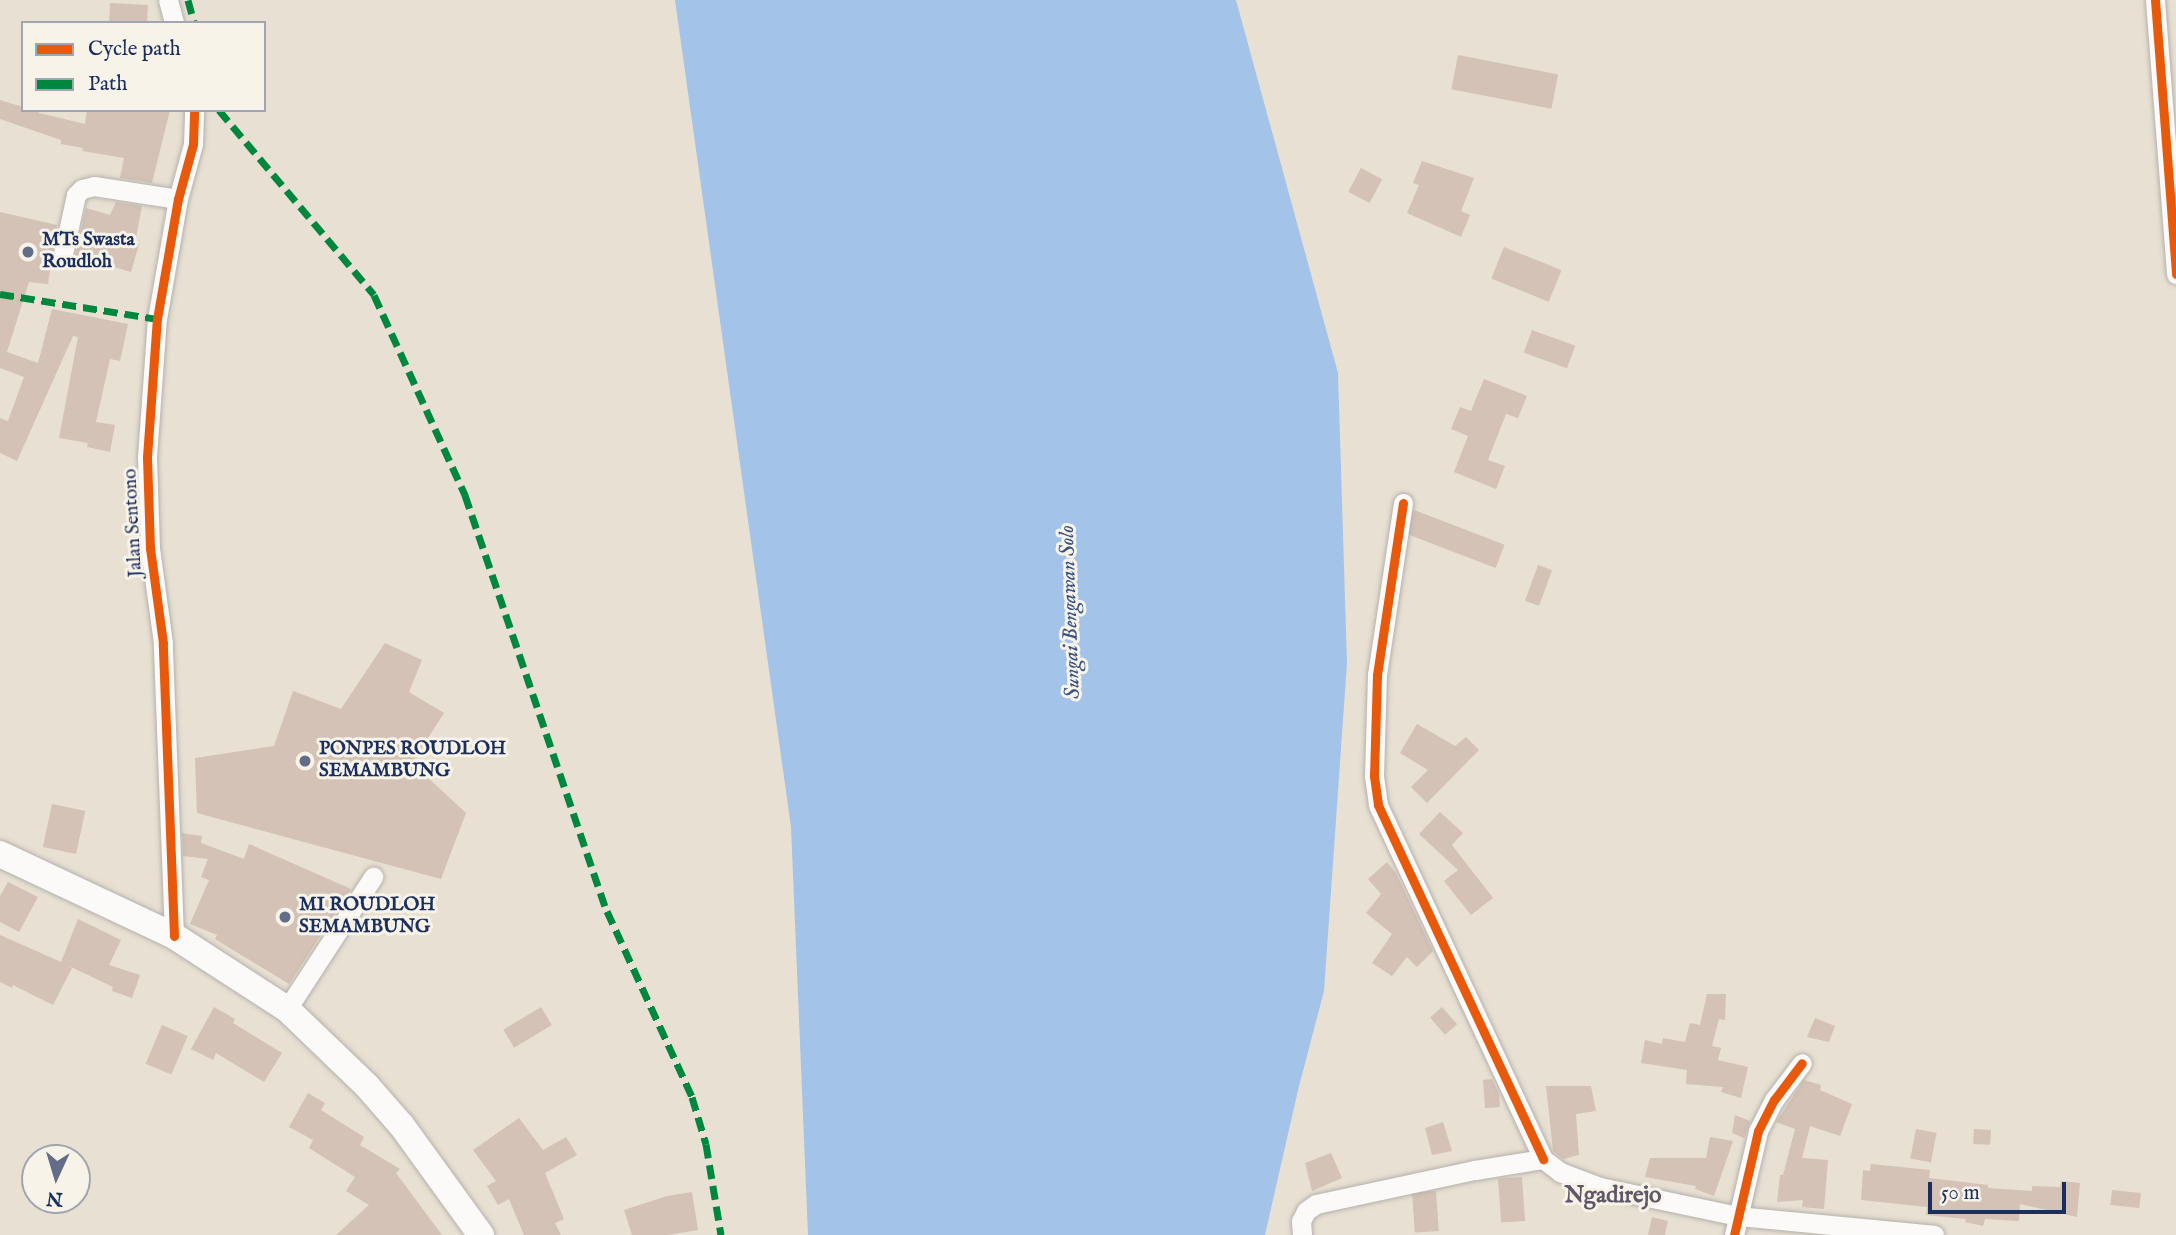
<!DOCTYPE html>
<html>
<head>
<meta charset="utf-8">
<style>
	body { margin:0 }
	#map { position:relative; width:2176px; height:1235px; overflow:hidden; background:#e8e0d2; font-family:"IM FELL English",serif }
	div>[style] { position:absolute }
	.water>* { inset:0; background:#a4c3e8 }
	.building>* { inset:0; background:#d3c2b5; transform-origin:0 0 }
	.roads { filter:drop-shadow(0 0 2px #b4b1ad) drop-shadow(0 0 2px #b4b1ad) }
	.street>* { height:19px; margin:-9.5px; padding:0 9.5px; transform-origin:9.5px; border-radius:9.5px; background:#fcfaf8 }
	.secondary>* { height:26px; margin:-13px; padding:0 13px; transform-origin:13px; border-radius:13px; background:#fcfaf8 }
	.quiet>* { height:7px; margin-top:-3.5px; transform-origin:0; background:repeating-linear-gradient(90deg,#00873e 0 14px,transparent 0 21px) }
	.cycleway>* { height:9px; margin:-4.5px; padding:0 4.5px; transform-origin:4.5px; border-radius:4.5px; background:#e8590c }
	.dots>* { width:19px; height:19px; translate:-50% -50%; box-sizing:border-box; border:4px solid #f7f3e8; border-radius:50% }
	span { translate:-50% -50%; white-space:nowrap; text-align:center; line-height:1.15; -webkit-text-stroke:6px #f7f3e8; paint-order:stroke }
	.poi-label { font-size:19px; color:#1b2f5e; font-weight:700 }
	.left { translate:0 -50%; text-align:left }
	.street-label { font-size:19px; color:#1b2f5e }
	.water-label { font-size:21px; color:#365183; font-style:italic }
	.quarter-label { font-size:23px; color:#615768; font-weight:700 }
	.legend { position:absolute; left:21px; top:21px; width:245px; height:91px; box-sizing:border-box; background:#f7f3e8; border:2px solid #9fa5b1; margin:0; padding:9px 12px; list-style:none; font-size:21px; color:#1b2f5e }
	.legend li { display:flex; align-items:center; gap:14px; height:35px }
	.legend b { width:35px; border:2px solid #9fa5b1 }
	.north { position:absolute; left:21px; top:1144px; width:70px; height:70px; box-sizing:border-box; background:#f7f3e8; border:2px solid #9fa5b1; border-radius:50%; rotate:184deg; font-size:19px; font-weight:700; line-height:28px; text-align:center; color:#1b2f5e }
	.north::after { content:''; display:block; margin:auto; width:24px; height:32px; background:#636d87; clip-path:polygon(50% 0,100% 100%,50% 72%,0 100%) }
	.scale { position:absolute; left:1928px; top:1182px; width:138px; height:32px; box-sizing:border-box; border:4px solid #1b2f5e; border-top:0; padding-left:9px; font-size:21px; line-height:24px; white-space:nowrap; color:#1b2f5e; -webkit-text-stroke:5px #f7f3e8; paint-order:stroke }
</style>
</head>
<body>
<div id="map">
	<div class="water">
		<div style="clip-path:polygon(675px 0,1236px 0,1338px 373px,1347px 663px,1324px 991px,1298px 1090px,1265px 1235px,808px 1235px,791px 827px)"></div>
	</div>
	<div class="building">
		<div style="left:110px;top:3px;width:38px;height:20px;rotate:3deg"></div>
		<div style="left:1458px;top:55px;width:102px;height:35px;rotate:11deg"></div>
		<div style="clip-path:polygon(0 100px,23px 107px,23px 110px,39px 110px,39px 113px,85px 124px,87px 110px,170px 110px,152px 183px,120px 178px,124px 158px,82px 151px,83px 148px,61px 144px,61px 140px,0 119px)"></div>
		<div style="clip-path:polygon(1422px 161px,1474px 178px,1461px 211px,1470px 215px,1461px 237px,1407px 213px,1419px 185px,1413px 183px)"></div>
		<div style="left:1361px;top:168px;width:24px;height:27px;rotate:28deg"></div>
		<div style="clip-path:polygon(116px 202px,142px 206px,135px 243px,139px 244px,131px 272px,86px 259px,84px 269px,68px 265px,75px 257px,86px 208px,110px 215px)"></div>
		<div style="clip-path:polygon(0 212px,57px 225px,48px 284px,29px 282px,7px 352px,38px 363px,52px 309px,128px 324px,120px 361px,110px 359px,96px 422px,115px 425px,110px 452px,87px 447px,88px 443px,59px 438px,78px 337px,73px 336px,17px 461px,0 453px,0 418px,8px 421px,24px 377px,0 368px)"></div>
		<div style="left:1504px;top:247px;width:62px;height:34px;rotate:22deg"></div>
		<div style="left:1532px;top:330px;width:46px;height:24px;rotate:20deg"></div>
		<div style="clip-path:polygon(1484px 379px,1527px 396px,1518px 418px,1506px 414px,1488px 460px,1505px 466px,1496px 489px,1454px 472px,1468px 436px,1451px 429px,1460px 407px,1471px 411px)"></div>
		<div style="left:1414px;top:510px;width:97px;height:25px;rotate:21deg"></div>
		<div style="left:1538px;top:565px;width:15px;height:38px;rotate:20deg"></div>
		<div style="clip-path:polygon(385px 643px,422px 660px,409px 692px,444px 713px,412px 763px,466px 813px,441px 879px,197px 813px,195px 758px,274px 746px,293px 691px,341px 709px)"></div>
		<div style="clip-path:polygon(1417px 724px,1455px 746px,1466px 737px,1479px 750px,1427px 803px,1411px 787px,1428px 770px,1400px 753px)"></div>
		<div style="left:52px;top:804px;width:34px;height:44px;rotate:12deg"></div>
		<div style="clip-path:polygon(1440px 812px,1463px 833px,1452px 845px,1493px 898px,1471px 915px,1444px 881px,1458px 870px,1419px 834px)"></div>
		<div style="clip-path:polygon(182px 833px,202px 836px,201px 843px,244px 859px,249px 844px,351px 889px,289px 984px,215px 939px,217px 935px,190px 924px,209px 880px,201px 877px,208px 859px,183px 856px)"></div>
		<div style="clip-path:polygon(1387px 862px,1396px 873px,1433px 951px,1417px 967px,1407px 957px,1392px 976px,1372px 963px,1392px 934px,1366px 913px,1381px 894px,1368px 879px)"></div>
		<div style="clip-path:polygon(8px 882px,38px 897px,19px 932px,0 922px,0 896px)"></div>
		<div style="clip-path:polygon(78px 919px,121px 940px,109px 965px,140px 975px,132px 998px,112px 991px,113px 987px,67px 965px,72px 968px,53px 1005px,13px 985px,12px 988px,0 982px,0 935px,61px 962px)"></div>
		<div style="clip-path:polygon(1707px 994px,1726px 994px,1725px 1020px,1719px 1019px,1712px 1046px,1721px 1048px,1718px 1060px,1748px 1067px,1741px 1098px,1721px 1092px,1723px 1087px,1686px 1084px,1687px 1070px,1641px 1063px,1645px 1040px,1662px 1044px,1663px 1038px,1685px 1042px,1690px 1023px,1700px 1025px)"></div>
		<div style="clip-path:polygon(214px 1007px,235px 1019px,233px 1023px,282px 1053px,264px 1082px,216px 1053px,213px 1060px,191px 1049px)"></div>
		<div style="left:541px;top:1007px;width:21px;height:44px;rotate:59deg"></div>
		<div style="left:1442px;top:1007px;width:23px;height:16px;rotate:49deg"></div>
		<div style="clip-path:polygon(1815px 1018px,1835px 1026px,1829px 1042px,1807px 1037px)"></div>
		<div style="left:162px;top:1025px;width:28px;height:42px;rotate:23deg"></div>
		<div style="clip-path:polygon(1492px 1079px,1499px 1094px,1500px 1107px,1485px 1108px,1483px 1080px)"></div>
		<div style="clip-path:polygon(1804px 1080px,1821px 1085px,1820px 1090px,1852px 1104px,1840px 1136px,1810px 1126px,1802px 1158px,1828px 1160px,1824px 1209px,1802px 1207px,1803px 1200px,1777px 1202px,1780px 1175px,1783px 1175px,1795px 1129px,1776px 1122px)"></div>
		<div style="clip-path:polygon(1546px 1086px,1591px 1086px,1596px 1111px,1576px 1114px,1579px 1155px,1563px 1159px,1553px 1151px)"></div>
		<div style="clip-path:polygon(308px 1093px,325px 1103px,321px 1110px,364px 1137px,360px 1145px,400px 1169px,396px 1173px,442px 1235px,336px 1235px,369px 1205px,346px 1191px,355px 1177px,309px 1148px,313px 1140px,289px 1127px)"></div>
		<div style="clip-path:polygon(1735px 1115px,1750px 1121px,1744px 1138px,1732px 1133px)"></div>
		<div style="clip-path:polygon(519px 1118px,543px 1150px,566px 1137px,577px 1155px,545px 1173px,564px 1219px,555px 1223px,561px 1235px,524px 1235px,509px 1199px,498px 1205px,487px 1186px,496px 1181px,473px 1150px)"></div>
		<div style="clip-path:polygon(1443px 1122px,1452px 1151px,1432px 1155px,1425px 1128px)"></div>
		<div style="left:1916px;top:1129px;width:21px;height:30px;rotate:11deg"></div>
		<div style="left:1974px;top:1129px;width:17px;height:15px;rotate:3deg"></div>
		<div style="clip-path:polygon(1710px 1137px,1733px 1141px,1714px 1196px,1695px 1189px,1696px 1186px,1645px 1177px,1650px 1158px,1706px 1158px)"></div>
		<div style="clip-path:polygon(1331px 1153px,1342px 1178px,1312px 1191px,1305px 1163px)"></div>
		<div style="clip-path:polygon(1871px 1164px,1930px 1170px,1929px 1178px,1988px 1185px,1988px 1188px,2032px 1191px,2032px 1186px,2060px 1187px,2061px 1181px,2080px 1183px,2077px 1217px,2020px 1204px,2019px 1221px,1985px 1219px,1983px 1226px,1965px 1222px,1966px 1219px,1926px 1215px,1927px 1207px,1861px 1200px,1863px 1170px,1870px 1171px)"></div>
		<div style="left:1522px;top:1177px;width:44px;height:24px;rotate:86deg"></div>
		<div style="left:2112px;top:1190px;width:29px;height:15px;rotate:6deg"></div>
		<div style="left:1436px;top:1191px;width:40px;height:24px;rotate:86deg"></div>
		<div style="clip-path:polygon(692px 1192px,698px 1230px,668px 1235px,632px 1235px,624px 1210px,667px 1196px)"></div>
		<div style="clip-path:polygon(1652px 1217px,1668px 1221px,1665px 1235px,1648px 1235px)"></div>
	</div>
	<div class="roads">
		<div class="street">
			<div style="left:168px;top:0;width:24px;rotate:75deg"></div>
			<div style="left:2155px;top:0;width:275px;rotate:85.6deg"></div>
			<div style="left:63px;top:254px;width:60px;rotate:-77.6deg"></div>
			<div style="left:76px;top:195px;width:8px;rotate:-45deg"></div>
			<div style="left:82px;top:189px;width:12px;rotate:-14deg"></div>
			<div style="left:94px;top:186px;width:85px;rotate:8.8deg"></div>
			<div style="left:1403px;top:503px;width:174px;rotate:98.6deg"></div>
			<div style="left:1377px;top:675px;width:101px;rotate:91.7deg"></div>
			<div style="left:1374px;top:776px;width:29px;rotate:82deg"></div>
			<div style="left:1378px;top:805px;width:391px;rotate:65deg"></div>
			<div style="left:174px;top:936px;width:293px;rotate:-92.2deg"></div>
			<div style="left:163px;top:643px;width:96px;rotate:-97.8deg"></div>
			<div style="left:150px;top:548px;width:91px;rotate:-91.9deg"></div>
			<div style="left:147px;top:457px;width:138px;rotate:-85.9deg"></div>
			<div style="left:157px;top:319px;width:122px;rotate:-80.1deg"></div>
			<div style="left:178px;top:199px;width:57px;rotate:-74.7deg"></div>
			<div style="left:193px;top:144px;width:34px;rotate:-88deg"></div>
			<div style="left:287px;top:1009px;width:158px;rotate:-56.9deg"></div>
			<div style="left:1302px;top:1235px;width:14px;rotate:-94deg"></div>
			<div style="left:1301px;top:1221px;width:11px;rotate:-63deg"></div>
			<div style="left:1306px;top:1211px;width:12px;rotate:-35deg"></div>
			<div style="left:1316px;top:1204px;width:163px;rotate:-12.1deg"></div>
			<div style="left:1475px;top:1170px;width:69px;rotate:-9.2deg"></div>
			<div style="left:1543px;top:1159px;width:21px;rotate:37deg"></div>
			<div style="left:1560px;top:1172px;width:43px;rotate:20.6deg"></div>
			<div style="left:1600px;top:1187px;width:141px;rotate:11.9deg"></div>
			<div style="left:1738px;top:1216px;width:197px;rotate:5.5deg"></div>
			<div style="left:1734px;top:1235px;width:107px;rotate:-77deg"></div>
			<div style="left:1758px;top:1131px;width:35px;rotate:-63deg"></div>
			<div style="left:1774px;top:1100px;width:46px;rotate:-52.9deg"></div>
		</div>
		<div class="secondary">
			<div style="left:0;top:854px;width:192px;rotate:25.2deg"></div>
			<div style="left:174px;top:936px;width:135px;rotate:32.9deg"></div>
			<div style="left:287px;top:1009px;width:111px;rotate:43.9deg"></div>
			<div style="left:367px;top:1086px;width:53px;rotate:48.8deg"></div>
			<div style="left:402px;top:1126px;width:135px;rotate:54.1deg"></div>
		</div>
	</div>
	<div class="quiet">
		<div style="left:188px;top:0;width:24px;rotate:75deg"></div>
		<div style="left:219px;top:110px;width:241px;rotate:50deg"></div>
		<div style="left:374px;top:295px;width:220px;rotate:65.5deg"></div>
		<div style="left:465px;top:495px;width:440px;rotate:71.2deg"></div>
		<div style="left:607px;top:911px;width:205px;rotate:65.4deg"></div>
		<div style="left:692px;top:1097px;width:49px;rotate:73.4deg"></div>
		<div style="left:706px;top:1144px;width:92px;rotate:80.6deg"></div>
		<div style="left:0;top:294px;width:159px;rotate:9deg"></div>
	</div>
	<div class="cycleway">
		<div style="left:2155px;top:0;width:275px;rotate:85.6deg"></div>
		<div style="left:1403px;top:503px;width:174px;rotate:98.6deg"></div>
		<div style="left:1377px;top:675px;width:101px;rotate:91.7deg"></div>
		<div style="left:1374px;top:776px;width:29px;rotate:82deg"></div>
		<div style="left:1378px;top:805px;width:391px;rotate:65deg"></div>
		<div style="left:174px;top:936px;width:293px;rotate:-92.2deg"></div>
		<div style="left:163px;top:643px;width:96px;rotate:-97.8deg"></div>
		<div style="left:150px;top:548px;width:91px;rotate:-91.9deg"></div>
		<div style="left:147px;top:457px;width:138px;rotate:-85.9deg"></div>
		<div style="left:157px;top:319px;width:122px;rotate:-80.1deg"></div>
		<div style="left:178px;top:199px;width:57px;rotate:-74.7deg"></div>
		<div style="left:193px;top:144px;width:34px;rotate:-88deg"></div>
		<div style="left:1734px;top:1235px;width:107px;rotate:-77deg"></div>
		<div style="left:1758px;top:1131px;width:35px;rotate:-63deg"></div>
		<div style="left:1774px;top:1100px;width:46px;rotate:-52.9deg"></div>
	</div>
	<div class="dots">
		<div style="left:28px;top:252px;background:#636d87"></div>
		<div style="left:305px;top:761px;background:#636d87"></div>
		<div style="left:285px;top:917px;background:#636d87"></div>
	</div>
	<div class="poi-label">
		<span class="left" style="left:42px;top:252px">MTs Swasta<br>Roudloh</span>
		<span class="left" style="left:319px;top:761px">PONPES ROUDLOH<br>SEMAMBUNG</span>
		<span class="left" style="left:299px;top:917px">MI ROUDLOH<br>SEMAMBUNG</span>
	</div>
	<div class="street-label">
		<span style="left:134px;top:523px;rotate:-93deg">Jalan Sentono</span>
	</div>
	<div class="water-label">
		<span style="left:1071px;top:612px;rotate:-92deg">Sungai Bengawan Solo</span>
	</div>
	<div class="quarter-label">
		<span style="left:1613px;top:1196px">Ngadirejo</span>
	</div>
	<ul class="legend">
	<li><b style="height:9px;background:#e8590c"></b>Cycle path</li>
	<li><b style="height:9px;background:#00873e"></b>Path</li>
	</ul>
	<div class="north">N</div>
	<div class="scale">50 m</div>
</div>
</body>
</html>
